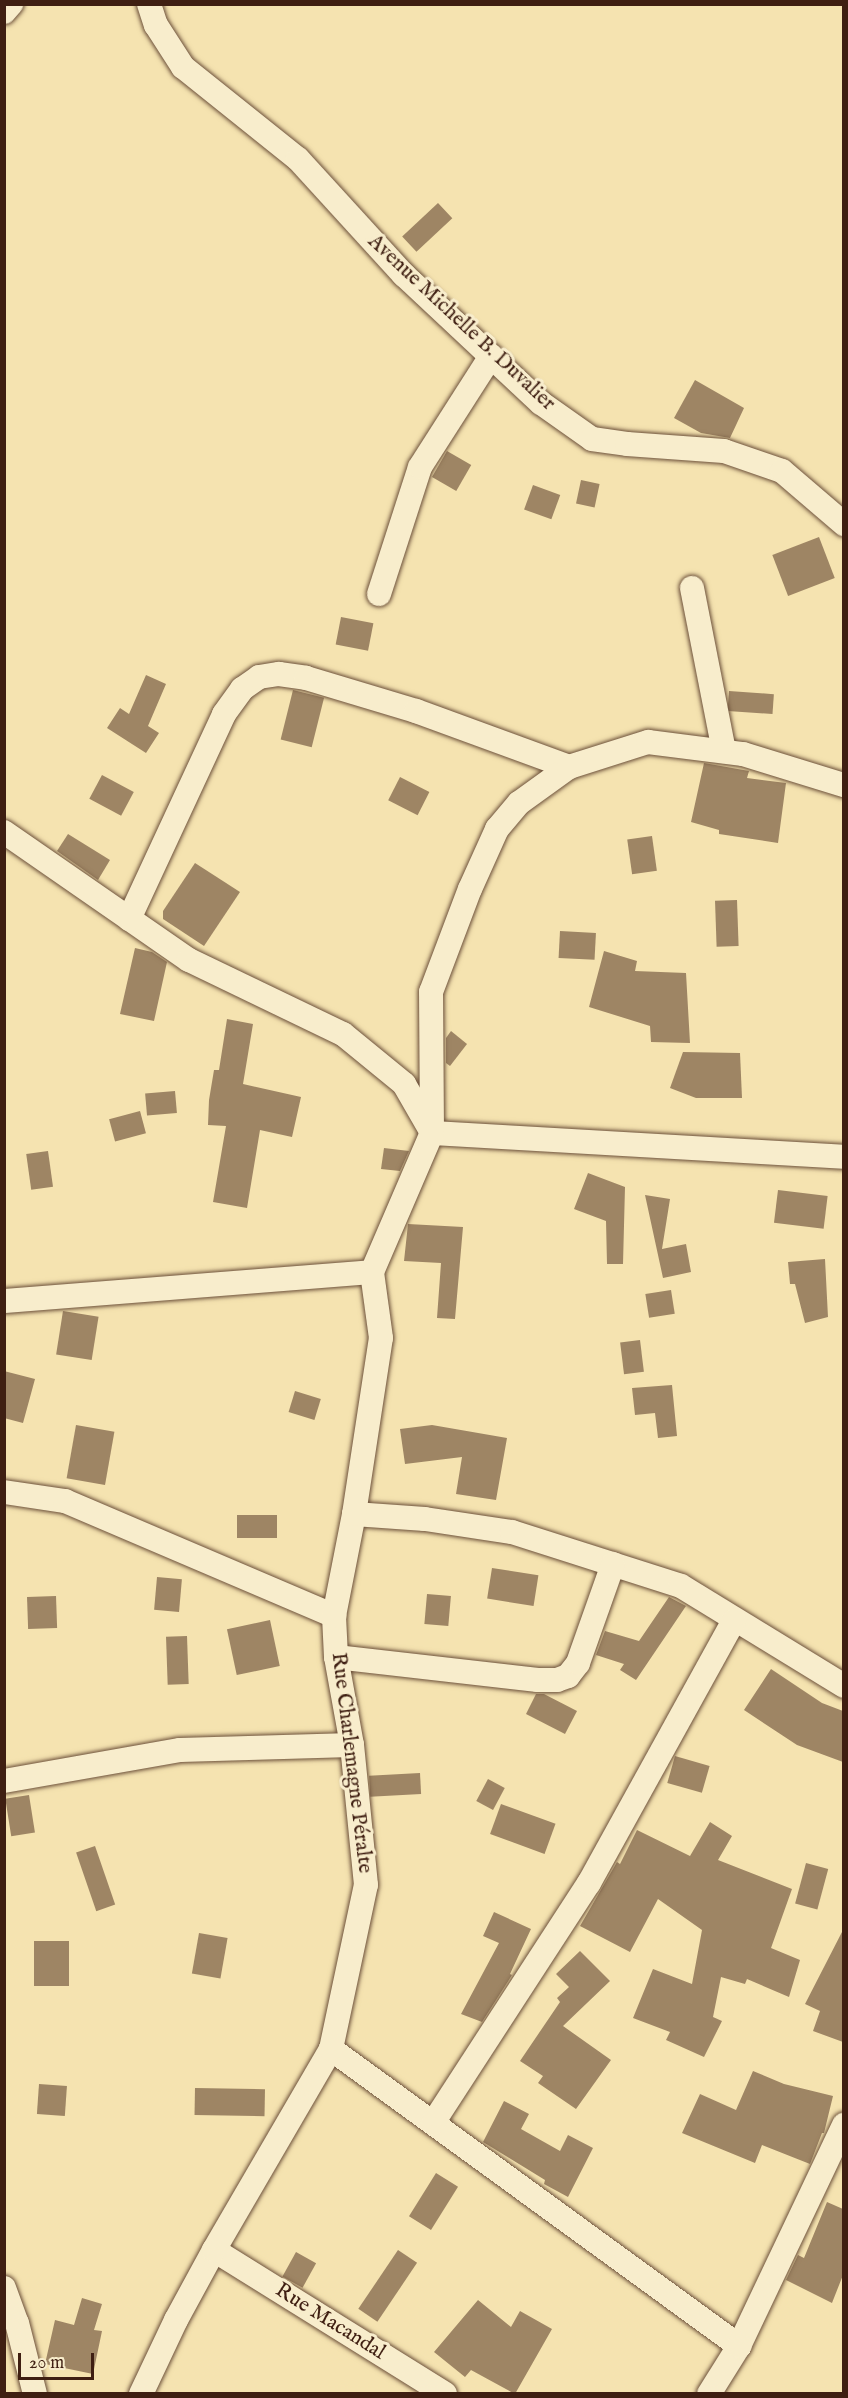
<!DOCTYPE html>
<html>
<head>
<meta charset="utf-8">
<style>
	body { margin:0 }
	#map { position:relative; width:848px; height:2398px; overflow:hidden; background:#f5e3b0; font-family:"IM FELL English",serif }
	div>[style] { position:absolute }
	.building>* { inset:0; background:#9e8564; transform-origin:0 0 }
	.roads { filter:drop-shadow(0 0 2px #6c503a) drop-shadow(0 0 2px #6c503a) }
	.minor>* { height:24px; margin:-12px; padding:0 12px; transform-origin:12px; border-radius:12px; background:#f8edcc }
	span { translate:-50% -50%; white-space:nowrap; text-align:center; line-height:1.15; -webkit-text-stroke:6px #f8edcc; paint-order:stroke }
	.street-label { font-size:21px; color:#3f1f12 }
	.frame { position:absolute; inset:0; border:6px solid #3f1f12; pointer-events:none }
	.scale { position:absolute; left:18px; top:2353px; width:76px; height:27px; box-sizing:border-box; border:3px solid #3f1f12; border-top:0; padding-left:8px; font-size:18px; line-height:21px; white-space:nowrap; color:#3f1f12; -webkit-text-stroke:4px #f8edcc; paint-order:stroke }
</style>
</head>
<body>
<div id="map">
	<div class="building">
		<div style="left:438px;top:203px;width:21px;height:49px;rotate:47deg"></div>
		<div style="clip-path:polygon(695px 380px,744px 408px,730px 438px,701px 433px,674px 418px)"></div>
		<div style="left:447px;top:451px;width:28px;height:30px;rotate:30deg"></div>
		<div style="left:581px;top:480px;width:19px;height:24px;rotate:12deg"></div>
		<div style="left:533px;top:485px;width:29px;height:26px;rotate:20deg"></div>
		<div style="left:819px;top:537px;width:44px;height:50px;rotate:69deg"></div>
		<div style="left:341px;top:617px;width:33px;height:28px;rotate:11deg"></div>
		<div style="clip-path:polygon(146px 675px,166px 684px,148px 726px,159px 733px,146px 753px,107px 728px,120px 708px,129px 714px)"></div>
		<div style="left:293px;top:690px;width:32px;height:51px;rotate:14deg"></div>
		<div style="left:729px;top:691px;width:45px;height:20px;rotate:4deg"></div>
		<div style="clip-path:polygon(704px 763px,749px 771px,747px 778px,786px 783px,778px 843px,719px 834px,719px 830px,691px 822px)"></div>
		<div style="left:102px;top:775px;width:36px;height:27px;rotate:28deg"></div>
		<div style="left:400px;top:777px;width:33px;height:26px;rotate:27deg"></div>
		<div style="clip-path:polygon(68px 834px,110px 860px,98px 880px,57px 851px)"></div>
		<div style="left:652px;top:836px;width:35px;height:25px;rotate:82deg"></div>
		<div style="clip-path:polygon(195px 863px,240px 892px,204px 946px,163px 919px,163px 911px)"></div>
		<div style="left:737px;top:900px;width:46px;height:22px;rotate:88deg"></div>
		<div style="left:560px;top:931px;width:36px;height:27px;rotate:3deg"></div>
		<div style="clip-path:polygon(135px 948px,152px 952px,167px 962px,154px 1021px,120px 1014px)"></div>
		<div style="clip-path:polygon(604px 951px,637px 961px,635px 971px,686px 973px,690px 1043px,651px 1042px,650px 1026px,589px 1007px)"></div>
		<div style="clip-path:polygon(227px 1019px,253px 1024px,243px 1084px,301px 1097px,292px 1137px,260px 1130px,247px 1208px,213px 1202px,226px 1126px,208px 1125px,209px 1100px,214px 1070px,219px 1070px)"></div>
		<div style="clip-path:polygon(451px 1031px,467px 1044px,450px 1066px,446px 1063px,446px 1038px)"></div>
		<div style="clip-path:polygon(683px 1052px,740px 1053px,742px 1098px,696px 1098px,670px 1088px)"></div>
		<div style="left:175px;top:1091px;width:22px;height:30px;rotate:85deg"></div>
		<div style="left:140px;top:1111px;width:23px;height:32px;rotate:75deg"></div>
		<div style="clip-path:polygon(384px 1148px,409px 1151px,400px 1171px,381px 1169px)"></div>
		<div style="left:48px;top:1151px;width:36px;height:22px;rotate:82deg"></div>
		<div style="clip-path:polygon(588px 1173px,625px 1187px,623px 1264px,607px 1264px,606px 1221px,574px 1209px)"></div>
		<div style="left:778px;top:1190px;width:50px;height:33px;rotate:7deg"></div>
		<div style="clip-path:polygon(645px 1195px,670px 1199px,662px 1249px,686px 1244px,691px 1272px,663px 1278px)"></div>
		<div style="clip-path:polygon(408px 1224px,463px 1227px,455px 1319px,437px 1318px,441px 1263px,404px 1261px)"></div>
		<div style="clip-path:polygon(825px 1259px,828px 1317px,805px 1323px,795px 1284px,790px 1284px,788px 1262px)"></div>
		<div style="left:671px;top:1290px;width:24px;height:26px;rotate:81deg"></div>
		<div style="left:63px;top:1311px;width:36px;height:44px;rotate:9deg"></div>
		<div style="left:640px;top:1340px;width:32px;height:20px;rotate:83deg"></div>
		<div style="clip-path:polygon(4px 1371px,35px 1379px,23px 1423px,4px 1418px)"></div>
		<div style="clip-path:polygon(672px 1385px,677px 1436px,658px 1438px,655px 1413px,635px 1415px,632px 1388px)"></div>
		<div style="left:295px;top:1391px;width:27px;height:22px;rotate:17deg"></div>
		<div style="left:76px;top:1425px;width:39px;height:54px;rotate:10deg"></div>
		<div style="clip-path:polygon(432px 1425px,507px 1438px,496px 1500px,456px 1494px,462px 1457px,405px 1464px,400px 1429px)"></div>
		<div style="left:237px;top:1515px;width:40px;height:23px"></div>
		<div style="left:492px;top:1568px;width:47px;height:31px;rotate:9deg"></div>
		<div style="left:157px;top:1577px;width:25px;height:33px;rotate:5deg"></div>
		<div style="left:427px;top:1594px;width:24px;height:30px;rotate:5deg"></div>
		<div style="left:56px;top:1596px;width:32px;height:29px;rotate:88deg"></div>
		<div style="clip-path:polygon(669px 1597px,686px 1606px,636px 1680px,620px 1670px,624px 1664px,596px 1655px,605px 1631px,639px 1641px)"></div>
		<div style="left:270px;top:1620px;width:47px;height:44px;rotate:78deg"></div>
		<div style="left:187px;top:1636px;width:48px;height:21px;rotate:88deg"></div>
		<div style="clip-path:polygon(771px 1669px,822px 1703px,843px 1711px,843px 1762px,797px 1745px,744px 1710px)"></div>
		<div style="clip-path:polygon(536px 1694px,544px 1694px,577px 1711px,565px 1734px,526px 1714px)"></div>
		<div style="left:675px;top:1756px;width:36px;height:28px;rotate:16deg"></div>
		<div style="left:420px;top:1773px;width:21px;height:51px;rotate:87deg"></div>
		<div style="left:488px;top:1779px;width:19px;height:25px;rotate:28deg"></div>
		<div style="left:29px;top:1795px;width:38px;height:24px;rotate:81deg"></div>
		<div style="left:501px;top:1804px;width:58px;height:32px;rotate:20deg"></div>
		<div style="clip-path:polygon(710px 1822px,732px 1836px,718px 1860px,792px 1889px,771px 1948px,800px 1960px,789px 1997px,747px 1979px,745px 1984px,721px 1977px,713px 2017px,722px 2021px,704px 2057px,666px 2040px,670px 2032px,633px 2018px,653px 1969px,692px 1984px,702px 1930px,658px 1899px,630px 1952px,580px 1926px,617px 1862px,620px 1864px,637px 1830px,690px 1856px)"></div>
		<div style="left:95px;top:1846px;width:62px;height:20px;rotate:71deg"></div>
		<div style="left:806px;top:1863px;width:23px;height:42px;rotate:15deg"></div>
		<div style="clip-path:polygon(494px 1912px,531px 1929px,510px 1974px,512px 1975px,482px 2022px,461px 2014px,499px 1943px,483px 1936px)"></div>
		<div style="clip-path:polygon(843px 1930px,843px 2042px,813px 2031px,820px 2011px,805px 2004px)"></div>
		<div style="left:199px;top:1933px;width:29px;height:41px;rotate:10deg"></div>
		<div style="left:69px;top:1941px;width:45px;height:35px;rotate:90deg"></div>
		<div style="clip-path:polygon(580px 1951px,610px 1981px,563px 2026px,611px 2060px,576px 2109px,538px 2083px,543px 2076px,520px 2061px,560px 2002px,557px 1998px,569px 1987px,556px 1974px)"></div>
		<div style="clip-path:polygon(753px 2071px,784px 2084px,833px 2096px,824px 2133px,822px 2133px,810px 2164px,762px 2145px,755px 2163px,682px 2133px,700px 2094px,736px 2110px)"></div>
		<div style="left:39px;top:2084px;width:28px;height:30px;rotate:4deg"></div>
		<div style="left:195px;top:2088px;width:70px;height:27px;rotate:1deg"></div>
		<div style="clip-path:polygon(504px 2101px,529px 2114px,521px 2129px,560px 2151px,568px 2135px,593px 2148px,568px 2197px,544px 2184px,545px 2180px,483px 2142px)"></div>
		<div style="left:436px;top:2173px;width:26px;height:51px;rotate:32deg"></div>
		<div style="clip-path:polygon(827px 2202px,843px 2209px,843px 2275px,832px 2303px,786px 2280px,798px 2255px,804px 2258px)"></div>
		<div style="left:398px;top:2250px;width:23px;height:71px;rotate:34deg"></div>
		<div style="left:296px;top:2252px;width:23px;height:28px;rotate:29deg"></div>
		<div style="clip-path:polygon(82px 2298px,102px 2304px,94px 2330px,102px 2331px,93px 2374px,45px 2364px,55px 2320px,74px 2325px)"></div>
		<div style="clip-path:polygon(478px 2300px,511px 2327px,520px 2311px,552px 2329px,515px 2394px,471px 2370px,465px 2377px,434px 2352px)"></div>
	</div>
	<div class="roads">
		<div class="minor">
			<div style="left:149px;top:4px;width:22px;rotate:72deg"></div>
			<div style="left:156px;top:25px;width:50px;rotate:57.3deg"></div>
			<div style="left:183px;top:67px;width:147px;rotate:38.7deg"></div>
			<div style="left:298px;top:159px;width:157px;rotate:47.6deg"></div>
			<div style="left:404px;top:275px;width:187px;rotate:43.1deg"></div>
			<div style="left:541px;top:403px;width:62px;rotate:35.2deg"></div>
			<div style="left:592px;top:439px;width:35px;rotate:8deg"></div>
			<div style="left:627px;top:444px;width:97px;rotate:4.1deg"></div>
			<div style="left:724px;top:451px;width:61px;rotate:19deg"></div>
			<div style="left:782px;top:471px;width:82px;rotate:40.5deg"></div>
			<div style="left:4px;top:12px;width:11px;rotate:-49deg"></div>
			<div style="left:692px;top:588px;width:166px;rotate:78.9deg"></div>
			<div style="left:379px;top:594px;width:133px;rotate:-72.1deg"></div>
			<div style="left:420px;top:467px;width:132px;rotate:-57.4deg"></div>
			<div style="left:4px;top:832px;width:225px;rotate:34.7deg"></div>
			<div style="left:189px;top:960px;width:171px;rotate:25.7deg"></div>
			<div style="left:343px;top:1034px;width:79px;rotate:39.3deg"></div>
			<div style="left:404px;top:1084px;width:54px;rotate:60.1deg"></div>
			<div style="left:129px;top:919px;width:226px;rotate:-65.1deg"></div>
			<div style="left:224px;top:714px;width:31px;rotate:-54deg"></div>
			<div style="left:242px;top:689px;width:21px;rotate:-35deg"></div>
			<div style="left:259px;top:677px;width:20px;rotate:-9deg"></div>
			<div style="left:279px;top:674px;width:27px;rotate:8deg"></div>
			<div style="left:306px;top:678px;width:115px;rotate:16.7deg"></div>
			<div style="left:416px;top:711px;width:163px;rotate:20.1deg"></div>
			<div style="left:432px;top:1133px;width:413px;rotate:3.3deg"></div>
			<div style="left:4px;top:1301px;width:369px;rotate:-4.5deg"></div>
			<div style="left:4px;top:1492px;width:62px;rotate:8.4deg"></div>
			<div style="left:65px;top:1501px;width:293px;rotate:23.1deg"></div>
			<div style="left:354px;top:1514px;width:71px;rotate:4deg"></div>
			<div style="left:425px;top:1519px;width:88px;rotate:8.5deg"></div>
			<div style="left:512px;top:1532px;width:177px;rotate:17.7deg"></div>
			<div style="left:681px;top:1586px;width:191px;rotate:31.5deg"></div>
			<div style="left:336px;top:1657px;width:203px;rotate:6.5deg"></div>
			<div style="left:538px;top:1680px;width:19px"></div>
			<div style="left:557px;top:1680px;width:12px;rotate:-20deg"></div>
			<div style="left:568px;top:1676px;width:16px;rotate:-52deg"></div>
			<div style="left:578px;top:1663px;width:105px;rotate:-70.5deg"></div>
			<div style="left:4px;top:1781px;width:179px;rotate:-10deg"></div>
			<div style="left:180px;top:1750px;width:172px;rotate:-1.7deg"></div>
			<div style="left:331px;top:2049px;width:505px;rotate:36.05deg"></div>
			<div style="left:433px;top:2123px;width:286px;rotate:-57deg"></div>
			<div style="left:589px;top:1883px;width:300px;rotate:-61.1deg"></div>
			<div style="left:214px;top:2250px;width:272px;rotate:31.9deg"></div>
			<div style="left:4px;top:2288px;width:37px;rotate:70deg"></div>
			<div style="left:17px;top:2323px;width:73px;rotate:75.8deg"></div>
			<div style="left:141px;top:2394px;width:82px;rotate:-64.7deg"></div>
			<div style="left:176px;top:2320px;width:80px;rotate:-61.5deg"></div>
			<div style="left:214px;top:2250px;width:233px;rotate:-59.8deg"></div>
			<div style="left:331px;top:2049px;width:168px;rotate:-78deg"></div>
			<div style="left:366px;top:1885px;width:141px;rotate:-95.7deg"></div>
			<div style="left:352px;top:1745px;width:89px;rotate:-100.3deg"></div>
			<div style="left:336px;top:1657px;width:41px;rotate:-92.8deg"></div>
			<div style="left:334px;top:1616px;width:104px;rotate:-78.9deg"></div>
			<div style="left:354px;top:1514px;width:178px;rotate:-81.3deg"></div>
			<div style="left:381px;top:1338px;width:67px;rotate:-97.8deg"></div>
			<div style="left:372px;top:1272px;width:151px;rotate:-66.7deg"></div>
			<div style="left:432px;top:1133px;width:141px;rotate:-90.4deg"></div>
			<div style="left:431px;top:992px;width:110px;rotate:-69.3deg"></div>
			<div style="left:470px;top:889px;width:66px;rotate:-65.8deg"></div>
			<div style="left:497px;top:829px;width:34px;rotate:-50deg"></div>
			<div style="left:519px;top:803px;width:62px;rotate:-35.8deg"></div>
			<div style="left:569px;top:767px;width:83px;rotate:-17.6deg"></div>
			<div style="left:648px;top:742px;width:96px;rotate:7.2deg"></div>
			<div style="left:743px;top:754px;width:106px;rotate:17.1deg"></div>
			<div style="left:709px;top:2394px;width:57px;rotate:-58deg"></div>
			<div style="left:739px;top:2346px;width:245px;rotate:-64.6deg"></div>
		</div>
	</div>
	<div class="street-label">
		<span style="left:461px;top:323px;rotate:43deg">Avenue Michelle B. Duvalier</span>
		<span style="left:351px;top:1763px;rotate:83deg">Rue Charlemagne Péralte</span>
		<span style="left:330px;top:2322px;rotate:32deg">Rue Macandal</span>
	</div>
	<div class="frame"></div>
	<div class="scale">20 m</div>
</div>
</body>
</html>
